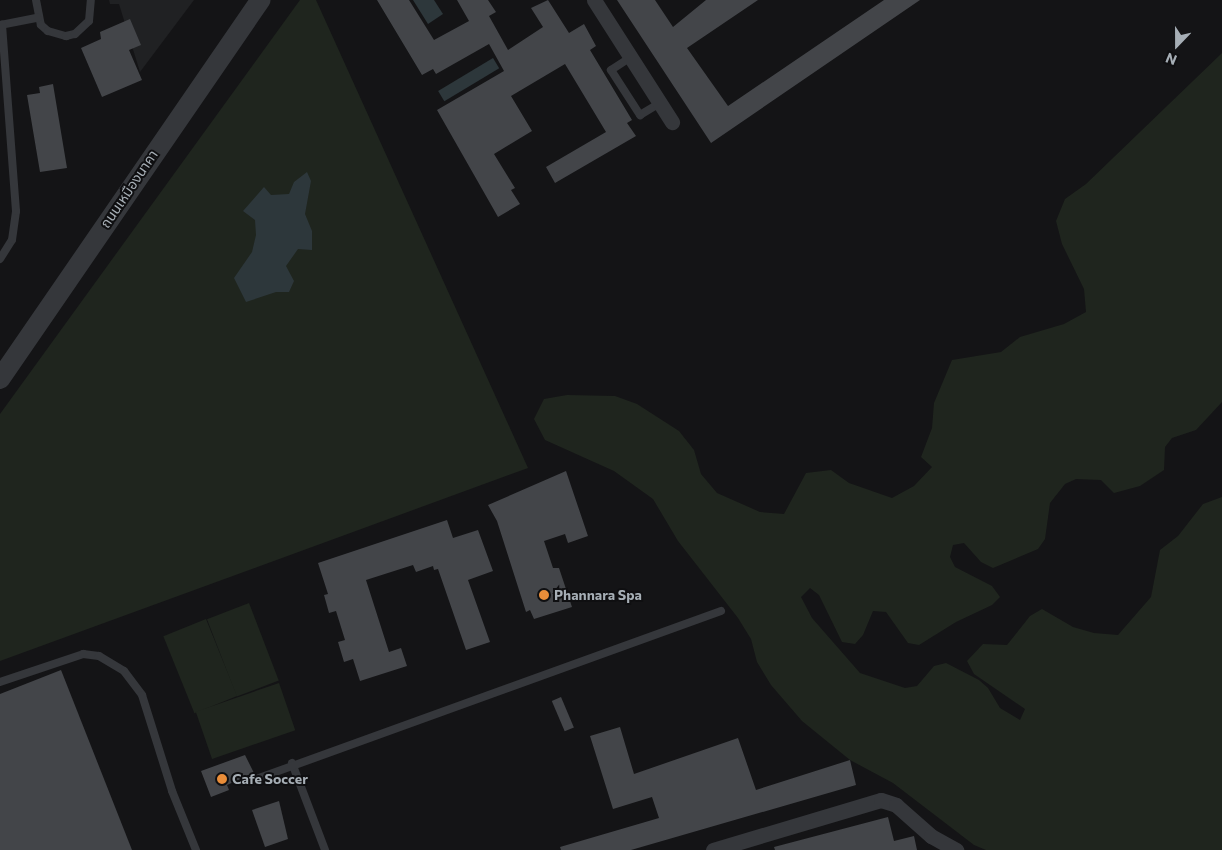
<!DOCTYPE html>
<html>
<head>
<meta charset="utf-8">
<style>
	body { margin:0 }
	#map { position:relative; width:1222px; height:850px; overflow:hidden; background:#141416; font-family:Commissioner,"Noto Sans Thai",sans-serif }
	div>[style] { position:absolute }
	.built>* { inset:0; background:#202123 }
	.green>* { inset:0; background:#1f251e; transform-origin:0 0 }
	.water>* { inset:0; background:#2d373b; transform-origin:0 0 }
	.building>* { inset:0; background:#434549; transform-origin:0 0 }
	.service>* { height:8px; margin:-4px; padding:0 4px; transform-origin:4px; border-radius:4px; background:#35373b }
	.minor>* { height:15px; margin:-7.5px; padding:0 7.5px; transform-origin:7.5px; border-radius:7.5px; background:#35373b }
	.tertiary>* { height:20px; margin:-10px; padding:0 10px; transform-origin:10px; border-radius:10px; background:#35373b }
	.dots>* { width:14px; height:14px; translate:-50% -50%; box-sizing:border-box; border:2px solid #0f0f11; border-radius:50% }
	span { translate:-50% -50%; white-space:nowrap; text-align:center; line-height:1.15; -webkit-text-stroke:4px #0f0f11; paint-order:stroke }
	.street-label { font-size:14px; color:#a6aeb5 }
	.poi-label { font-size:14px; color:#a6aeb5; font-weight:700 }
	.left { translate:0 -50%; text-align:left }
	.north { position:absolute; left:1152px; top:20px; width:50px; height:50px; -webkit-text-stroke:4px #0f0f11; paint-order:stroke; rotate:202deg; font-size:14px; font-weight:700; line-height:20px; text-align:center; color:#a6aeb5 }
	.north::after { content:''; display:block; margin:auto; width:18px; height:22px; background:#a6aeb5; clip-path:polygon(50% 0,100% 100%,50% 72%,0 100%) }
</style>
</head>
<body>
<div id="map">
	<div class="built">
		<div style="clip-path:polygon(109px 0,194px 0,140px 72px,119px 4px,110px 4px)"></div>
	</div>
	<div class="green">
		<div style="clip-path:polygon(300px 0,316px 0,528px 468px,0 661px,0 414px)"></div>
		<div style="clip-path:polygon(1222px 53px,1222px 402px,1196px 430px,1172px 438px,1165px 447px,1164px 470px,1140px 486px,1114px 493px,1101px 480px,1076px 479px,1065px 484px,1050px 503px,1045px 539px,1038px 549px,993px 568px,981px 562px,964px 543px,953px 545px,950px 557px,955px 567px,992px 586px,1000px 597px,992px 605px,956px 622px,919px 645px,908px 643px,886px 612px,873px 611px,863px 635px,855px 644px,842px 642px,819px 595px,810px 588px,801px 597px,812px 618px,860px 673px,905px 688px,917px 686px,934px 666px,946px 663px,979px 680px,988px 688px,1000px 708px,1020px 720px,1025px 709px,974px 674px,967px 661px,983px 644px,1007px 645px,1030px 616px,1042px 609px,1073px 627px,1094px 633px,1118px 635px,1151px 597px,1160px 550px,1178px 536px,1203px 504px,1222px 497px,1222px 850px,986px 850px,974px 845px,893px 783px,850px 760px,802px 721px,771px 685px,757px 662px,751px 639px,738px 618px,678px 541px,653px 499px,614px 471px,545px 440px,534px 419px,544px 399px,567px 395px,615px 396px,637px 404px,679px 431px,694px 450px,701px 474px,717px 493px,760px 512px,784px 514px,806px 473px,831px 470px,849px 483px,892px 498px,914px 486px,932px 467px,921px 457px,932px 428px,934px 403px,952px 360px,1001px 352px,1020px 337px,1064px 324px,1086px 312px,1084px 289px,1062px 244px,1056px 221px,1065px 199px,1086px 184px)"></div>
		<div style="left:249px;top:603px;width:83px;height:45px;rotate:69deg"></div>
		<div style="left:206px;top:619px;width:83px;height:46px;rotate:68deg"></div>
		<div style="left:279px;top:683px;width:50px;height:88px;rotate:71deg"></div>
	</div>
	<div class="water">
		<div style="clip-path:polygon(413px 0,434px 0,443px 14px,428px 24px)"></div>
		<div style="left:493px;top:58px;width:12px;height:64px;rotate:59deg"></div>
		<div style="clip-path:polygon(307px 172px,311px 181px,305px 214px,312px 231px,312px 250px,298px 249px,286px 266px,294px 281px,289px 292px,276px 292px,246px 302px,234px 278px,252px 252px,256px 235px,255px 220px,243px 211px,264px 187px,271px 195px,289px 194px,294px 182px)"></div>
	</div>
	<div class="building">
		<div style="clip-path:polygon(377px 0,409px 0,434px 40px,469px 21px,457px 0,488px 0,496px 12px,489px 16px,508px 50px,543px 27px,531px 8px,548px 0,569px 33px,584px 24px,596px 46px,590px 50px,632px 120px,627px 123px,636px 136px,555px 183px,546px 167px,606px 132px,565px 64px,511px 96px,532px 131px,494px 154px,515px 188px,511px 190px,520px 204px,498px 217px,437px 110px,504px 71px,489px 44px,436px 74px,433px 69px,422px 75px)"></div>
		<div style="clip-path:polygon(617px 0,655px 0,673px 27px,706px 0,758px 0,687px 48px,728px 106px,884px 0,920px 0,711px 143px)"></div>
		<div style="clip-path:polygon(130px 19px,141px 45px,129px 50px,142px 80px,102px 97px,81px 48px,101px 39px,100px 32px)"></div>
		<div style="clip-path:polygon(53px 84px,67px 168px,40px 172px,27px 95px,40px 93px,39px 87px)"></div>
		<div style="clip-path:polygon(566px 471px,588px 536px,568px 543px,565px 534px,544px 541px,553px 568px,559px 568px,572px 607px,534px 619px,530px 610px,526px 612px,497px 521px,488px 505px)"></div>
		<div style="clip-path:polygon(447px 520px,453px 538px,478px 530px,493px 571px,468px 580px,490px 642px,466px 650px,438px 569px,434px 570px,433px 566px,416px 572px,413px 565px,366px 580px,389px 652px,401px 648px,407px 666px,360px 681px,353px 659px,344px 662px,338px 642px,345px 640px,336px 611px,329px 613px,324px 595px,328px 594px,318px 563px)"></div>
		<div style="clip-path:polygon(61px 670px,132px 850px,0 850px,0 694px)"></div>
		<div style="left:561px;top:697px;width:33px;height:10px;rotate:67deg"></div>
		<div style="clip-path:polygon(620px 727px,634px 774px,738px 738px,756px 790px,850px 760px,856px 785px,631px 850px,561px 850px,560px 847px,659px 818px,652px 797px,613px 809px,590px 736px)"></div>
		<div style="clip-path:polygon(245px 755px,254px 773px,227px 785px,229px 790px,211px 797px,201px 771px)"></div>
		<div style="clip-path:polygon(279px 801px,288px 839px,265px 847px,252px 810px)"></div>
		<div style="clip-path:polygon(888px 817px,894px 841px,914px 836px,917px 850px,775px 850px,774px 847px)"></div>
	</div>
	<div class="service">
		<div style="left:36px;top:0;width:25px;rotate:79deg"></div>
		<div style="left:41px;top:25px;width:9px;rotate:41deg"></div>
		<div style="left:48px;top:31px;width:19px;rotate:16deg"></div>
		<div style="left:66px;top:36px;width:9px;rotate:-13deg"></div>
		<div style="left:75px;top:34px;width:19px;rotate:-43deg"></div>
		<div style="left:89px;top:21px;width:21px;rotate:-85deg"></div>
		<div style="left:0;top:25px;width:38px;rotate:-11deg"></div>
		<div style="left:631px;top:57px;width:24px;rotate:147deg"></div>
		<div style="left:611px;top:70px;width:54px;rotate:57.2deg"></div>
		<div style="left:640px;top:115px;width:23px;rotate:-31deg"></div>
		<div style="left:0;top:259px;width:22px;rotate:-58deg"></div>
		<div style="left:12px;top:240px;width:29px;rotate:-82deg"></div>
		<div style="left:16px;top:211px;width:187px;rotate:-94.3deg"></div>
		<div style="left:0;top:682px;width:88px;rotate:-18.6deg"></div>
		<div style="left:83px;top:654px;width:16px;rotate:7deg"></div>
		<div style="left:99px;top:656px;width:29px;rotate:31deg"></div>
		<div style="left:124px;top:671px;width:30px;rotate:53deg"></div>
		<div style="left:142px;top:695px;width:101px;rotate:72.6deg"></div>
		<div style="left:172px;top:791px;width:64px;rotate:67.9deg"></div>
		<div style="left:292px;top:763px;width:93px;rotate:69.2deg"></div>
		<div style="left:248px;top:782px;width:503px;rotate:-19.88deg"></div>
	</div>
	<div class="minor">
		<div style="left:594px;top:0;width:145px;rotate:57.4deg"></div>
		<div style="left:713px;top:850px;width:175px;rotate:-16.6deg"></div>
		<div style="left:881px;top:800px;width:16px;rotate:18deg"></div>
		<div style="left:896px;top:805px;width:47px;rotate:41.5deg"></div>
		<div style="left:931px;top:836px;width:29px;rotate:29deg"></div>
	</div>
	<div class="tertiary">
		<div style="left:0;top:379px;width:460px;rotate:-55.5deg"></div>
	</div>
	<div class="dots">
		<div style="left:544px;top:595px;background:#e98d39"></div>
		<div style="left:222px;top:779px;background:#e98d39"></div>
	</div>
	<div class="street-label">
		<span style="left:129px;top:189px;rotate:-56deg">ถนนเหมืองนาคา</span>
	</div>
	<div class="poi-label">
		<span class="left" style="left:554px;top:595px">Phannara Spa</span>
		<span class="left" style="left:232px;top:779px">Cafe Soccer</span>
	</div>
	<div class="north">N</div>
</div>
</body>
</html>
